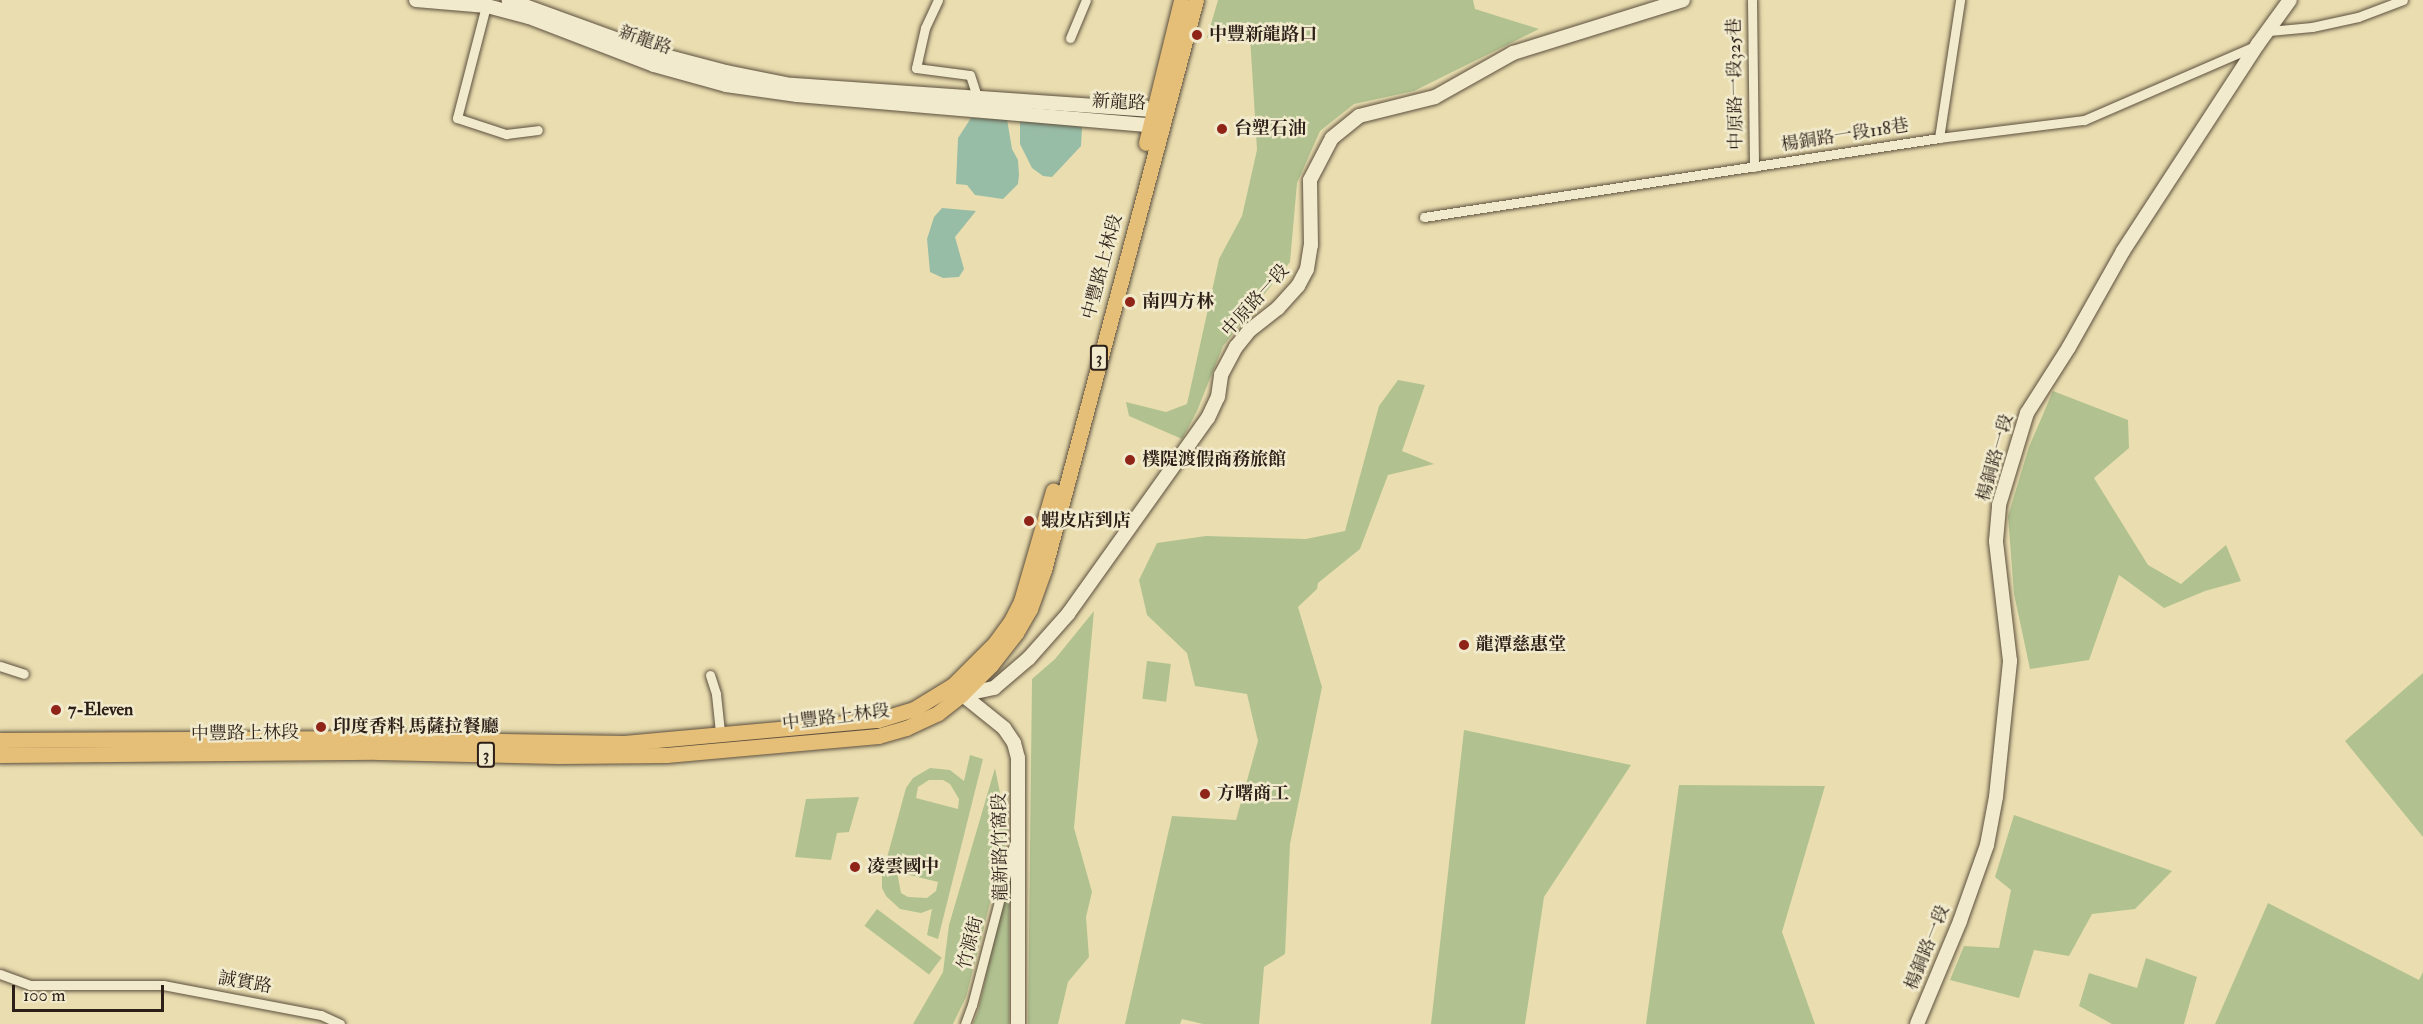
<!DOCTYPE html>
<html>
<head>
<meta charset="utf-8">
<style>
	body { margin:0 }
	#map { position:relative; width:2423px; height:1024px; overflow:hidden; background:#eadeb0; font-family:"IM FELL Double Pica","Noto Serif TC",serif }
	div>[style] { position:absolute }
	.green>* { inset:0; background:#b1c290; transform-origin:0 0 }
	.water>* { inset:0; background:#98bda7 }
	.roads { filter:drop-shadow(0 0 2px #5c4f3e) drop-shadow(0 0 2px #5c4f3e) }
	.street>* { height:9px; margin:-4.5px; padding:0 4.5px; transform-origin:4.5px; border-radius:4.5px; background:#f1eacc }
	.secondary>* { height:14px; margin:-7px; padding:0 7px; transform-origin:7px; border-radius:7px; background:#f1eacc }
	.primary>* { height:15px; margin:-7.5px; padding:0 7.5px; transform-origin:7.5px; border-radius:7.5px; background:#e5bf78 }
	.dots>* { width:16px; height:16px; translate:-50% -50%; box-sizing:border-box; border:3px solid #f1eacc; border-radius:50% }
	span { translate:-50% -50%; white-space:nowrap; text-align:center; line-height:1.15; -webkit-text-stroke:5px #f1eacc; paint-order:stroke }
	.shield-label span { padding:2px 4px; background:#f1eacc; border:2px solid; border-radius:4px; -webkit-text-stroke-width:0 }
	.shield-label { font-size:16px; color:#2c1f18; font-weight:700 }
	.poi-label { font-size:18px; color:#2c1f18; font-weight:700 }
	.left { translate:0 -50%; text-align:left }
	.street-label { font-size:18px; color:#2c1f18 }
	.scale { position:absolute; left:12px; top:985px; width:152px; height:27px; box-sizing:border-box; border:3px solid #2c1f18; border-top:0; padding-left:8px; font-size:18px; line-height:21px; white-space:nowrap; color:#2c1f18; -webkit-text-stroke:4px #f1eacc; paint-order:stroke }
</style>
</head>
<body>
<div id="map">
	<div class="green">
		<div style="clip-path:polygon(1218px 0,1473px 0,1475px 9px,1539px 29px,1414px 91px,1354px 104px,1320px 131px,1297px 183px,1290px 262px,1223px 346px,1197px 411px,1182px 439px,1129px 416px,1126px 402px,1166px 412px,1187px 404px,1219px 259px,1242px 216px,1257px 150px,1250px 37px,1207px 38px)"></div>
		<div style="clip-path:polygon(1398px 380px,1425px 385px,1402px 451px,1434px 464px,1388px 475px,1360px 549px,1318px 583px,1317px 589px,1298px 607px,1322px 687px,1290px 844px,1285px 954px,1264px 967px,1259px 1024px,1203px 1024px,1182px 1019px,1180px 1024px,1125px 1024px,1172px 816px,1236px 820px,1258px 741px,1247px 694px,1195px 686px,1187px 653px,1147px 615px,1139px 580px,1157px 543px,1206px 536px,1306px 539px,1345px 531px,1379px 406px)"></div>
		<div style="clip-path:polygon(2053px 391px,2128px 420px,2129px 448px,2094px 478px,2148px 565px,2181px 584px,2226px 545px,2241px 581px,2205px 591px,2164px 608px,2119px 575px,2089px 660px,2030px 669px,2014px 594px,2008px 516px,2029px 447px)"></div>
		<div style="clip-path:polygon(1094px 611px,1074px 828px,1092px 892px,1086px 917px,1089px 957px,1068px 982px,1058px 1024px,1028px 1024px,1032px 679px,1055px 659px)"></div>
		<div style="left:1147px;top:661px;width:24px;height:38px;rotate:7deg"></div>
		<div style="clip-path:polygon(2423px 673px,2423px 837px,2345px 741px)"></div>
		<div style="clip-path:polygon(1464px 730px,1631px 765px,1544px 897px,1525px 1024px,1431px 1024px)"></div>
		<div style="clip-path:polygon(evenodd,970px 755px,983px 759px,938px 939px,927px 935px,932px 909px,921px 913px,900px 909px,886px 896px,882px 888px,882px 876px,906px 788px,913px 778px,930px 768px,950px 770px,964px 781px,970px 755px,929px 780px,943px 780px,950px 784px,959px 799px,958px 809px,916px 798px,918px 787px,929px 780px,970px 755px,897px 872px,938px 882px,936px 891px,927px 898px,908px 897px,901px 893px,897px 872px)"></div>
		<div style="clip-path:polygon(995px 768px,1008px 833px,966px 997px,953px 1024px,913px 1024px,943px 972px,949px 925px)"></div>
		<div style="clip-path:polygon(1679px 785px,1825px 786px,1782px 932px,1815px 1024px,1646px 1024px)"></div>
		<div style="clip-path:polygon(859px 797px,849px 832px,837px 833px,831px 860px,795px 857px,806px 799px)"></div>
		<div style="clip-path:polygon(2014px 815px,2172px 871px,2135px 909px,2092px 914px,2069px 956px,2034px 950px,2019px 998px,1950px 980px,1964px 946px,1999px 948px,2011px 890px,1995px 877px)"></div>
		<div style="clip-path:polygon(1010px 868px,1017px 877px,1009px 910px,1009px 1024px,973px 1024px,978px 1011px)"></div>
		<div style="clip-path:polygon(2268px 903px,2419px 980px,2423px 972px,2423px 1024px,2215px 1024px)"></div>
		<div style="left:877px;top:909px;width:81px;height:21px;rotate:37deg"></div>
		<div style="clip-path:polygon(2146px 958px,2197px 977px,2184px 1024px,2112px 1024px,2079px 1006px,2089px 973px,2137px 988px)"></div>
	</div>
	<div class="water">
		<div style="clip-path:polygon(971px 118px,1007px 119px,1012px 149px,1018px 160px,1019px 175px,1018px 184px,1003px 199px,975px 195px,967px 185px,956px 184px,958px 138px)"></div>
		<div style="clip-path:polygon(1020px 120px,1082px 127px,1081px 146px,1052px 177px,1043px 176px,1032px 168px,1020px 144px)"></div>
		<div style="clip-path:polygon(942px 208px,976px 211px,955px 237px,964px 269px,959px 277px,943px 278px,930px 272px,927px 239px,934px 217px)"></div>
	</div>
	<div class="roads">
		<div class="street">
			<div style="left:938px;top:0;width:31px;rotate:115deg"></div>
			<div style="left:925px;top:28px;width:41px;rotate:102.7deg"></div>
			<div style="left:916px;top:68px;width:54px;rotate:7.4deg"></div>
			<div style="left:970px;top:75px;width:23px;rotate:72deg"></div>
			<div style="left:1752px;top:0;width:167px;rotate:89.3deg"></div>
			<div style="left:487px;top:2px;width:120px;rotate:104.5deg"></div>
			<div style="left:457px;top:118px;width:52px;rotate:18.1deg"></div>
			<div style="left:506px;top:134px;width:32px;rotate:-7deg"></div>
			<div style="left:2269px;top:31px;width:43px;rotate:-5.3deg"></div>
			<div style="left:2312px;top:27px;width:47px;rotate:-12.3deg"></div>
			<div style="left:2358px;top:17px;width:48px;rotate:-20.7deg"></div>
			<div style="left:1070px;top:38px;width:41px;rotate:-67.2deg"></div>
			<div style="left:1939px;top:138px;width:140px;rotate:-81.3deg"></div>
			<div style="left:1424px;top:217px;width:521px;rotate:-8.72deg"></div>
			<div style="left:1939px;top:138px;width:146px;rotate:-7.1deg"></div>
			<div style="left:2084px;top:120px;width:189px;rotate:-23.4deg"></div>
			<div style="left:0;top:666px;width:25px;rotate:18deg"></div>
			<div style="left:710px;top:675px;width:20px;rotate:72deg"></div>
			<div style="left:716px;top:694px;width:39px;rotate:84deg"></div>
			<div style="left:0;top:974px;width:32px;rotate:20deg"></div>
			<div style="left:30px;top:985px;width:133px"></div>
			<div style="left:163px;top:985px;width:161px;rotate:10.8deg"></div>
			<div style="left:321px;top:1015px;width:21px;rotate:25deg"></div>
			<div style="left:965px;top:1024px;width:20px;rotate:-70deg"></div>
			<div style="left:972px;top:1005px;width:166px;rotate:-75.4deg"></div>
		</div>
		<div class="secondary">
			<div style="left:416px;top:0;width:71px;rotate:4.8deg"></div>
			<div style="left:487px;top:6px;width:43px;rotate:14.7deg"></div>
			<div style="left:529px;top:17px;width:134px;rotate:21deg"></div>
			<div style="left:654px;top:65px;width:75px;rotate:15.5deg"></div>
			<div style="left:726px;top:85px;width:72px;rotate:8deg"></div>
			<div style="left:797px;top:95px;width:354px;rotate:4.9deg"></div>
			<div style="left:1150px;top:125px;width:16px;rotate:-38deg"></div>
			<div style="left:1163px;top:115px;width:12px;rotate:-156deg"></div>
			<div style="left:1152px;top:110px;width:362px;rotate:-176deg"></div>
			<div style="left:791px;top:85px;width:66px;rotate:-168.7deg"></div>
			<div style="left:726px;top:72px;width:71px;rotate:-165.4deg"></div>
			<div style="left:657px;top:54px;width:158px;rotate:-160deg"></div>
			<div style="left:958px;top:691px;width:59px;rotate:38.8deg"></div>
			<div style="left:1004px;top:728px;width:18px;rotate:56deg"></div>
			<div style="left:1014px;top:743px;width:16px;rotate:75deg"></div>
			<div style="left:1018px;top:758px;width:266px;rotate:90deg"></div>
			<div style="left:961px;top:695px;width:34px;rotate:-12deg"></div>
			<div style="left:994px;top:688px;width:46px;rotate:-40.6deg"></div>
			<div style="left:1029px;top:658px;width:59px;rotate:-48.4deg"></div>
			<div style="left:1068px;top:614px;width:241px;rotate:-54.5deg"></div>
			<div style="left:1208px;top:418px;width:23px;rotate:-65deg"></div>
			<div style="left:1218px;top:397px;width:22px;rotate:-82deg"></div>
			<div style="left:1221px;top:375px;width:32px;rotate:-62deg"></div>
			<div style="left:1236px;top:347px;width:22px;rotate:-51deg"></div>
			<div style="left:1250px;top:330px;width:36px;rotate:-38deg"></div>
			<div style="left:1278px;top:308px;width:30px;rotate:-48deg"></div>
			<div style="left:1298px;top:286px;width:19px;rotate:-62deg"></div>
			<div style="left:1307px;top:269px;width:24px;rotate:-81deg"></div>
			<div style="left:1311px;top:245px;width:65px;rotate:-90.9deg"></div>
			<div style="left:1310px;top:180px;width:47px;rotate:-62.4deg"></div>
			<div style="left:1332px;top:138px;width:35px;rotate:-39deg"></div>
			<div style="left:1359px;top:116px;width:78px;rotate:-14deg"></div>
			<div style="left:1435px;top:97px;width:90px;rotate:-29.4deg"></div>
			<div style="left:1513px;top:53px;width:178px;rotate:-17.3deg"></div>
			<div style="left:1917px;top:1024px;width:112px;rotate:-67.3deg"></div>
			<div style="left:1960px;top:921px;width:81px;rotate:-70.4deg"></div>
			<div style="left:1987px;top:845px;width:49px;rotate:-79.4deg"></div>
			<div style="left:1996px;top:797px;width:137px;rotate:-84.1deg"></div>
			<div style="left:2010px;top:661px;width:121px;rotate:-96.7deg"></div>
			<div style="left:1996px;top:541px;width:36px;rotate:-85deg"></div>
			<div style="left:1999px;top:505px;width:96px;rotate:-73.1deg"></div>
			<div style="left:2027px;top:413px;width:78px;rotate:-57.5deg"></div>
			<div style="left:2069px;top:347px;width:110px;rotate:-60.6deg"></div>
			<div style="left:2123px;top:251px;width:247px;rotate:-56.9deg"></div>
			<div style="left:2258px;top:44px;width:54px;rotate:-54deg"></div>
		</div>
		<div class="primary">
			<div style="left:1146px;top:143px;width:147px;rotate:-76.2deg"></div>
			<div style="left:0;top:740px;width:334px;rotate:-0.3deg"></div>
			<div style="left:334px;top:738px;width:290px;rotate:1deg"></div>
			<div style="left:624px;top:743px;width:255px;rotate:-5.2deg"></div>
			<div style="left:878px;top:720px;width:38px;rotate:-17deg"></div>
			<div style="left:914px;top:709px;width:46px;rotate:-31.6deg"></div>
			<div style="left:953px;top:685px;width:59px;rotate:-45deg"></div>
			<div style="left:995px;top:643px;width:27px;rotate:-54deg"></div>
			<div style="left:1011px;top:621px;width:22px;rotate:-63deg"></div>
			<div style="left:1021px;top:601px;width:115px;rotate:-73.8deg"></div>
			<div style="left:0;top:755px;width:378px;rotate:-0.5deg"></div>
			<div style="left:378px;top:752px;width:180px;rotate:1.3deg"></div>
			<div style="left:558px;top:756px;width:108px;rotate:-0.5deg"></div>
			<div style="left:666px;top:755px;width:213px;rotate:-5.1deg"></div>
			<div style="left:878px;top:736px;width:29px;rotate:-16deg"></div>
			<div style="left:906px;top:728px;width:35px;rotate:-25deg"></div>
			<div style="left:938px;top:713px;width:29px;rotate:-38deg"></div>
			<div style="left:961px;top:695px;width:42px;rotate:-45deg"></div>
			<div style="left:991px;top:665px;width:41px;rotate:-52deg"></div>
			<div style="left:1016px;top:633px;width:28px;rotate:-60deg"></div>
			<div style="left:1030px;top:609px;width:41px;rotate:-70.3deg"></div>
			<div style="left:1044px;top:570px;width:590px;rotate:-75.07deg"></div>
		</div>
	</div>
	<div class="dots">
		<div style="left:1197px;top:35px;background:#8f2418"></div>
		<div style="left:1222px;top:129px;background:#8f2418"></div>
		<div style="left:1130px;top:302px;background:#8f2418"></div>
		<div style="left:1130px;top:460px;background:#8f2418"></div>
		<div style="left:1029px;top:521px;background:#8f2418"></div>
		<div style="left:1464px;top:645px;background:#8f2418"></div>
		<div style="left:56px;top:710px;background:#8f2418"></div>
		<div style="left:321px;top:727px;background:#8f2418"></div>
		<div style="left:1205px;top:794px;background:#8f2418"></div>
		<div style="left:855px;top:867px;background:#8f2418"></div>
	</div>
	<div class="shield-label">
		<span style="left:1099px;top:358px">3</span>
		<span style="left:486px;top:755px">3</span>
	</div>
	<div class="poi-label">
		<span class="left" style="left:1209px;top:35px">中豐新龍路口</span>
		<span class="left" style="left:1234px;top:129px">台塑石油</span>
		<span class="left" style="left:1142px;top:302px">南四方林</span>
		<span class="left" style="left:1142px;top:460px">樸隄渡假商務旅館</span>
		<span class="left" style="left:1041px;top:521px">蝦皮店到店</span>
		<span class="left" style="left:1476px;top:645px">龍潭慈惠堂</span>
		<span class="left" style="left:68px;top:710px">7-Eleven</span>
		<span class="left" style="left:333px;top:727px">印度香料 馬薩拉餐廳</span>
		<span class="left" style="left:1217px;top:794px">方曙商工</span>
		<span class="left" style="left:867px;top:867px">凌雲國中</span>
	</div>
	<div class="street-label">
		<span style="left:645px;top:41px;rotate:19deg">新龍路</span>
		<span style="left:1736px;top:84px;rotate:-91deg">中原路一段325巷</span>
		<span style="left:1119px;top:103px;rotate:3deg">新龍路</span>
		<span style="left:1845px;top:136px;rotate:-9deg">楊銅路一段118巷</span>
		<span style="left:1103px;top:267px;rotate:-75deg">中豐路上林段</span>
		<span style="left:1256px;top:301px;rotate:-48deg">中原路一段</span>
		<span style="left:1996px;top:458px;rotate:-74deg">楊銅路一段</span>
		<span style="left:836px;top:718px;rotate:-7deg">中豐路上林段</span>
		<span style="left:245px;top:734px;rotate:-1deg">中豐路上林段</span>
		<span style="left:1001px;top:847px;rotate:-91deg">龍新路竹窩段</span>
		<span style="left:971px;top:943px;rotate:-76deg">竹源街</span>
		<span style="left:1928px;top:948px;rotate:-68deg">楊銅路一段</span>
		<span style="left:245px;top:983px;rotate:10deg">誠實路</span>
	</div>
	<div class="scale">100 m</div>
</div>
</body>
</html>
